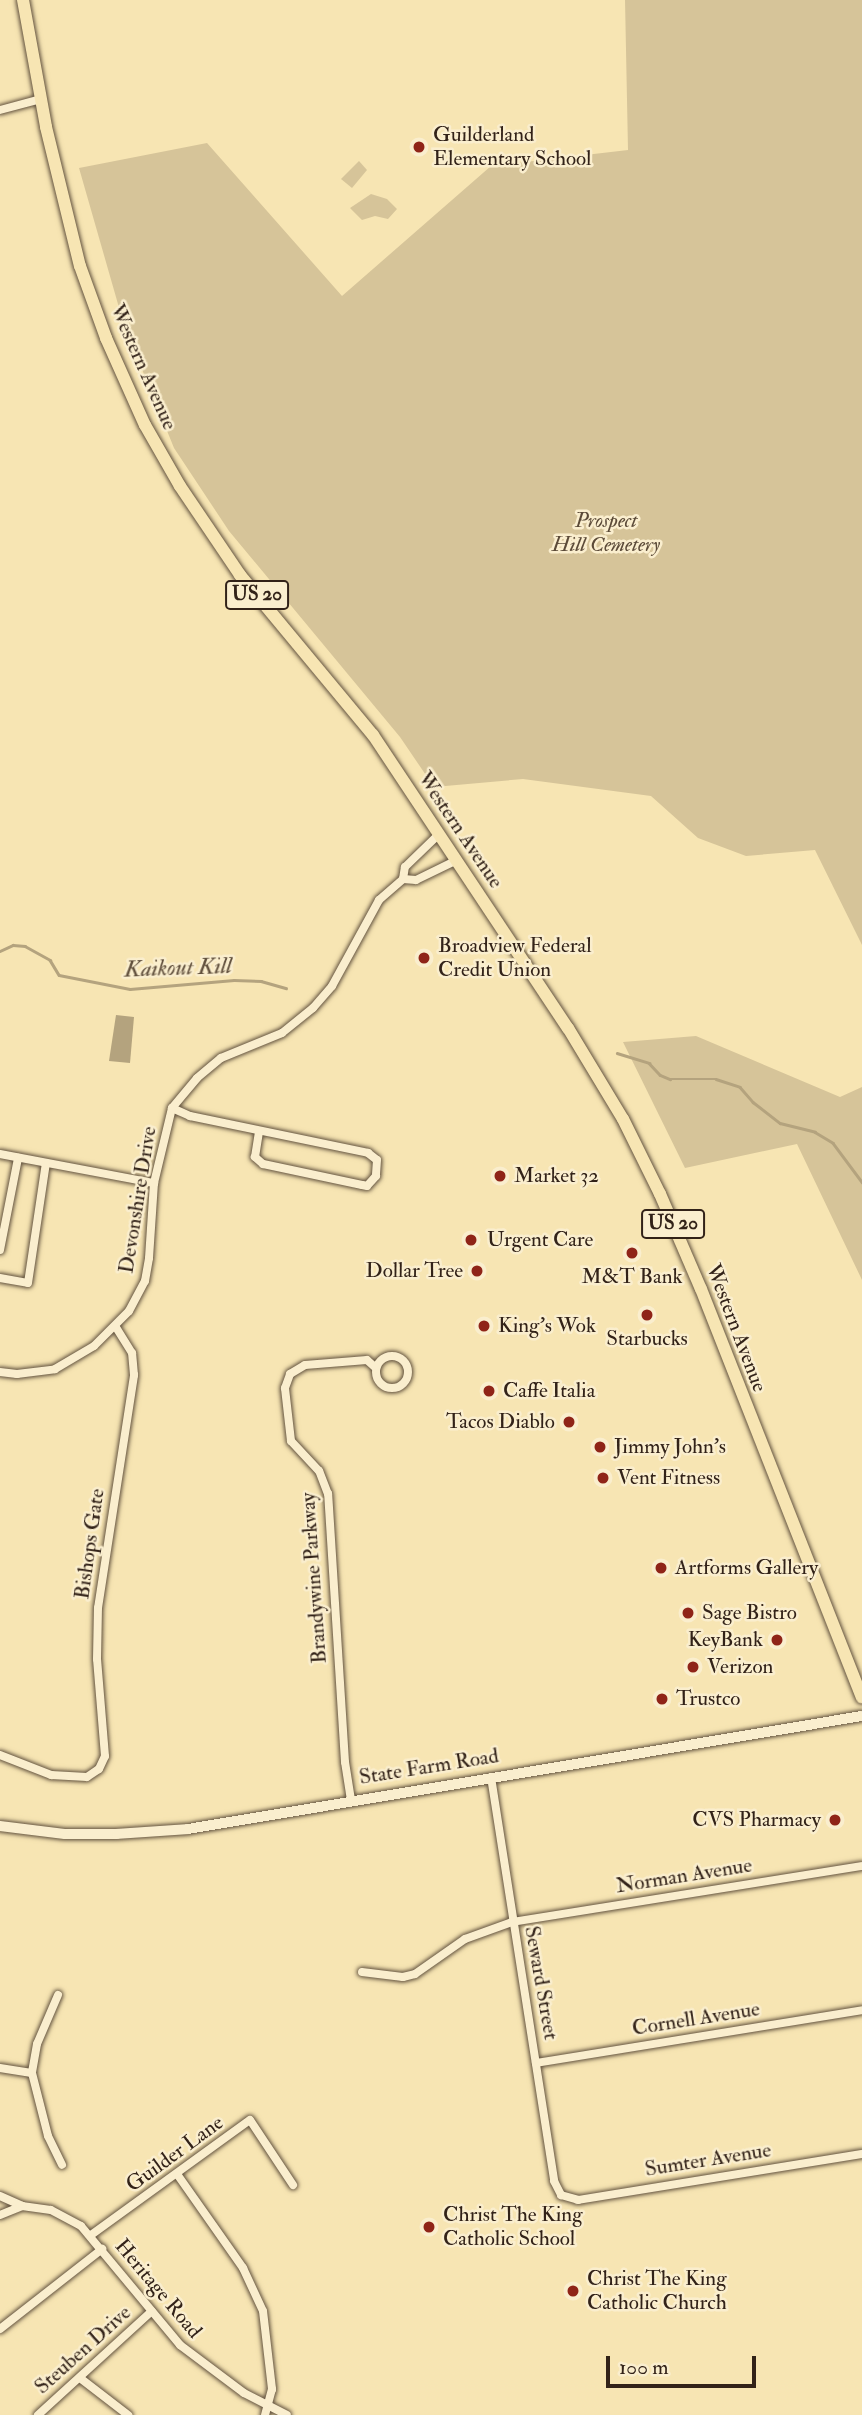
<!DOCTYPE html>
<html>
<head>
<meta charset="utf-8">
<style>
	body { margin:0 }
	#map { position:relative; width:862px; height:2415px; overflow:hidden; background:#f7e5b3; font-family:"IM FELL Double Pica",serif }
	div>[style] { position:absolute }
	.green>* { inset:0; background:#d6c499 }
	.water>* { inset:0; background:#b4a37e }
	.stream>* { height:2.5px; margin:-1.25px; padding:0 1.25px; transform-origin:1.25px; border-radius:1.25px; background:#b4a37e }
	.roads { filter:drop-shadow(0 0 2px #63533f) drop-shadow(0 0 2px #63533f) }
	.minor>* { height:8px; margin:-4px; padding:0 4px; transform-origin:4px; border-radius:4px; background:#faeece }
	.minor>.ring { margin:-4px; padding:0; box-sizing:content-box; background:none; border:8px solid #faeece; border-radius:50% }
	.secondary>* { height:10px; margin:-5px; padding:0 5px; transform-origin:5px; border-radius:5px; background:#faeece }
	.primary>* { height:12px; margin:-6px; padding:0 6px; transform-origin:6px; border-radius:6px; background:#f7e5b3 }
	.dots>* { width:19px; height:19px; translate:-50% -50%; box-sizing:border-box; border:4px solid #faeece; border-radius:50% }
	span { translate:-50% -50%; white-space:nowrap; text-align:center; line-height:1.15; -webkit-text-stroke:5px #faeece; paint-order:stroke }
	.shield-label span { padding:2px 5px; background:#faeece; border:2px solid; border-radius:5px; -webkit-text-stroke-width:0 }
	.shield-label { font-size:19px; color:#322218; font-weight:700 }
	.poi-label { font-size:21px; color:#322218 }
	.left { translate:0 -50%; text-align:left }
	.right { translate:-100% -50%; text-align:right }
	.street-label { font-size:21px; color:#322218 }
	.park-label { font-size:21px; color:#5b4a38; font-style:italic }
	.water-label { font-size:23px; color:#604f3c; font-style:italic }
	.scale { position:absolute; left:606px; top:2356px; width:150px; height:32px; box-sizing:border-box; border:4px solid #322218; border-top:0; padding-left:9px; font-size:21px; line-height:24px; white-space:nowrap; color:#322218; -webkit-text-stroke:5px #faeece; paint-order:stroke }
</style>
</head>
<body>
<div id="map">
	<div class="green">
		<div style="clip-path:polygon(625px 0,862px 0,862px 945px,815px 850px,746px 856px,698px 838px,651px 796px,523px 779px,434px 787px,400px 737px,229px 531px,174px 448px,124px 325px,79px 168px,207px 143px,342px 296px,491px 166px,628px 150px)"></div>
		<div style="clip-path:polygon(359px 161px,367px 170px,352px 188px,341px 179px)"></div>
		<div style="clip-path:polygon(371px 194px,387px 199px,397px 209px,388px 219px,375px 216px,362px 220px,350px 208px)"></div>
		<div style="clip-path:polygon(696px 1036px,840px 1097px,862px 1087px,862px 1280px,797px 1144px,685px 1168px,623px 1042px)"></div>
	</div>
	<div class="water">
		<div style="clip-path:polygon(116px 1015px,134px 1017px,130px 1063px,109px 1061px)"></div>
	</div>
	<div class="stream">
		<div style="left:0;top:951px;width:14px;rotate:-25deg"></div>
		<div style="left:13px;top:945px;width:12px;rotate:5deg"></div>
		<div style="left:25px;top:946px;width:29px;rotate:29deg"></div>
		<div style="left:50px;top:960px;width:17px;rotate:59deg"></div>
		<div style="left:59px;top:975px;width:72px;rotate:11.2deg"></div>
		<div style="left:130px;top:989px;width:104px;rotate:-4.9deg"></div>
		<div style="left:234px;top:980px;width:27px;rotate:2deg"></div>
		<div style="left:261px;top:981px;width:26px;rotate:16deg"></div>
		<div style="left:617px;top:1053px;width:34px;rotate:17deg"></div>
		<div style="left:649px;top:1063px;width:16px;rotate:47deg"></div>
		<div style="left:660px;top:1075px;width:11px;rotate:22deg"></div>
		<div style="left:670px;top:1079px;width:46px"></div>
		<div style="left:716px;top:1079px;width:25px;rotate:18deg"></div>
		<div style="left:740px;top:1087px;width:20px;rotate:49deg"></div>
		<div style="left:753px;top:1102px;width:34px;rotate:38deg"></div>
		<div style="left:780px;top:1123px;width:36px;rotate:14deg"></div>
		<div style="left:815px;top:1132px;width:21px;rotate:31deg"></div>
		<div style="left:833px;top:1143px;width:49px;rotate:53.4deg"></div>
	</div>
	<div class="roads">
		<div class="minor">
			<div style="left:0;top:110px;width:42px;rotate:-15deg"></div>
			<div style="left:403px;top:879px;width:13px;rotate:4deg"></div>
			<div style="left:416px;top:880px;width:46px;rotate:-26deg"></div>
			<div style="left:172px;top:1108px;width:20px;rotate:24deg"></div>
			<div style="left:190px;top:1116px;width:182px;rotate:11.7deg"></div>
			<div style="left:368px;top:1153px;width:11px;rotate:38deg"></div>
			<div style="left:377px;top:1160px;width:16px;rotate:94deg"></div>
			<div style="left:376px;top:1176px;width:13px;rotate:132deg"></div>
			<div style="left:367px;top:1186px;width:5px;rotate:-169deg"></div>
			<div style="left:362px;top:1185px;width:101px;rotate:-168deg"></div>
			<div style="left:263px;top:1164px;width:11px;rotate:-139deg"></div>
			<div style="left:255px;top:1157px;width:25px;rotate:-81deg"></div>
			<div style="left:0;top:1154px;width:157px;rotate:10.7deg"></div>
			<div style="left:0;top:1250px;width:94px;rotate:-78.9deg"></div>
			<div style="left:0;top:1278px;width:28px;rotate:10deg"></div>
			<div style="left:28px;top:1283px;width:121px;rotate:-81.5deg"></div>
			<div class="ring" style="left:376px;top:1356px;width:24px;height:24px"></div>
			<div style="left:0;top:1372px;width:17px;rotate:7deg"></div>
			<div style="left:17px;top:1374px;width:38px;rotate:-7deg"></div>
			<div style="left:55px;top:1369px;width:45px;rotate:-30.5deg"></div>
			<div style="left:94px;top:1346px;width:49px;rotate:-45deg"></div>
			<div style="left:129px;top:1311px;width:34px;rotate:-62deg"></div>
			<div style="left:145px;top:1281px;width:23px;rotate:-80deg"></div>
			<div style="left:149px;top:1258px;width:75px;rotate:-86.2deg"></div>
			<div style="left:154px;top:1183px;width:77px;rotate:-76.5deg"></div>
			<div style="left:172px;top:1108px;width:39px;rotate:-50deg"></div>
			<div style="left:197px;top:1078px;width:31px;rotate:-40deg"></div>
			<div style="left:221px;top:1058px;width:66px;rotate:-22.3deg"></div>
			<div style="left:282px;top:1033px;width:40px;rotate:-39deg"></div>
			<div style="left:313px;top:1008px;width:29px;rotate:-49deg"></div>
			<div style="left:332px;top:986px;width:98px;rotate:-61.3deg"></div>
			<div style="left:379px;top:900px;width:32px;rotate:-41deg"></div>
			<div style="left:403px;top:879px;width:12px;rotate:-81deg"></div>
			<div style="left:405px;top:867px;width:47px;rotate:-44.1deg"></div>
			<div style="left:0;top:1755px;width:55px;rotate:21.4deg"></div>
			<div style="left:51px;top:1775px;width:36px;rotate:3deg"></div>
			<div style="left:87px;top:1777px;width:14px;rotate:-34deg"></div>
			<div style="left:99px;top:1769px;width:14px;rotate:-65deg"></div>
			<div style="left:105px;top:1756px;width:97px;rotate:-94.7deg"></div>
			<div style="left:97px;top:1659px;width:51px;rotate:-88.9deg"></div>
			<div style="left:98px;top:1608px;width:236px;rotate:-81.2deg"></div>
			<div style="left:134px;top:1375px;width:22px;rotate:-95deg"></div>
			<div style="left:132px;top:1353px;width:31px;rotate:-122deg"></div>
			<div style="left:491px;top:1777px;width:409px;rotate:81.1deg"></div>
			<div style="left:554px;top:2181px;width:16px;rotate:63deg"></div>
			<div style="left:561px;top:2195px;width:18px;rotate:16deg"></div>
			<div style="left:578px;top:2200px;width:288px;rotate:-9.2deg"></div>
			<div style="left:351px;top:1800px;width:38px;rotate:-99deg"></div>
			<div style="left:345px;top:1762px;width:269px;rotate:-93.6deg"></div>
			<div style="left:328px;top:1494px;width:25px;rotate:-111deg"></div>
			<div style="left:319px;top:1471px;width:41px;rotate:-133deg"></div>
			<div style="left:291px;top:1441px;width:53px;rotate:-96.5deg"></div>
			<div style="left:285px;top:1388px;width:15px;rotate:-70deg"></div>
			<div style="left:290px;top:1374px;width:17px;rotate:-31deg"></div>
			<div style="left:305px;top:1365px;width:62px;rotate:-4.6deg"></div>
			<div style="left:367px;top:1360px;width:12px;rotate:42deg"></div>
			<div style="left:362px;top:1972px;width:41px;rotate:7deg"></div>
			<div style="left:403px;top:1977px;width:12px;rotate:-14deg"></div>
			<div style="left:415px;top:1974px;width:61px;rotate:-35deg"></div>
			<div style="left:465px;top:1939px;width:50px;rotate:-19.9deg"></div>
			<div style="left:512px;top:1922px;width:354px;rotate:-9.1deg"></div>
			<div style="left:58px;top:1995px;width:53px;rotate:113.2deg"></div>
			<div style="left:37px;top:2044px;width:29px;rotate:100deg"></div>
			<div style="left:32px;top:2073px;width:65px;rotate:75.7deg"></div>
			<div style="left:48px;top:2136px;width:32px;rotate:64deg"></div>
			<div style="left:536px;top:2063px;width:330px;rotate:-9.2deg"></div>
			<div style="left:0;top:2068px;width:32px;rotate:9deg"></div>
			<div style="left:177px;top:2174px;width:115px;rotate:54.9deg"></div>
			<div style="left:243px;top:2268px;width:47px;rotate:65.1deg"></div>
			<div style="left:263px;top:2311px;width:79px;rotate:83.4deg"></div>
			<div style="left:272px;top:2389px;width:27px;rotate:105deg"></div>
			<div style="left:0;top:2196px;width:24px;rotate:24deg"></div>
			<div style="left:22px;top:2206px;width:29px;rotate:8deg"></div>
			<div style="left:51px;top:2210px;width:34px;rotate:28deg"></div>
			<div style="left:81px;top:2226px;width:155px;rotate:50.2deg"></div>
			<div style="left:180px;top:2345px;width:80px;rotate:36.9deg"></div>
			<div style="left:244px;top:2393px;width:48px;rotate:27.1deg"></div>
			<div style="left:0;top:2215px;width:24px;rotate:-22deg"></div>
			<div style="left:91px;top:2235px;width:196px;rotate:-35.9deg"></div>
			<div style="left:250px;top:2120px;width:78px;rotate:56.5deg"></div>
			<div style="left:0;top:2329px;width:130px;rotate:-38.1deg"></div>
			<div style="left:80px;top:2378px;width:61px;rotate:37.6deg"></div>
			<div style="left:38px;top:2415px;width:154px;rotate:-42.4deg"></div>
		</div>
		<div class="secondary">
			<div style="left:0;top:1826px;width:65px;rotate:7deg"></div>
			<div style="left:65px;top:1834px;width:52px"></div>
			<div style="left:117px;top:1834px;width:71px;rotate:-4deg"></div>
			<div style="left:188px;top:1829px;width:683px;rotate:-9.52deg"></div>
		</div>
		<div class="primary">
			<div style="left:23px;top:0;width:129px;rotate:79.7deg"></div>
			<div style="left:46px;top:127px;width:143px;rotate:76.3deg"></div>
			<div style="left:80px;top:266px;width:77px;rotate:70.1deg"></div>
			<div style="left:106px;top:338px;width:95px;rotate:65.9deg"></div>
			<div style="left:145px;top:425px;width:70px;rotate:60.2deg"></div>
			<div style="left:180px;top:486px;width:107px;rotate:56deg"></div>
			<div style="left:240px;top:575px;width:208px;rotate:50.3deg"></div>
			<div style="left:373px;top:735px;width:352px;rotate:56.4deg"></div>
			<div style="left:568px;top:1028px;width:106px;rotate:58.9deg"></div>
			<div style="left:623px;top:1119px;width:84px;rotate:63.7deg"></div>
			<div style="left:660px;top:1194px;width:103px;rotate:66.7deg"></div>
			<div style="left:701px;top:1289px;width:439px;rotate:68.5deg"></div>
		</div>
	</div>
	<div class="dots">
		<div style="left:419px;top:147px;background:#8f2418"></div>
		<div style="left:424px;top:958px;background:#8f2418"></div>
		<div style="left:500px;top:1176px;background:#8f2418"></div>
		<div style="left:471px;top:1240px;background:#8f2418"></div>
		<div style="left:632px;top:1253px;background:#8f2418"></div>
		<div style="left:477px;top:1271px;background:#8f2418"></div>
		<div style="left:647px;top:1315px;background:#8f2418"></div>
		<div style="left:484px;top:1326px;background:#8f2418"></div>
		<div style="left:489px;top:1391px;background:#8f2418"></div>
		<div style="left:569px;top:1422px;background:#8f2418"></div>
		<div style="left:600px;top:1447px;background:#8f2418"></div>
		<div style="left:603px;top:1478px;background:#8f2418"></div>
		<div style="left:661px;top:1568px;background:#8f2418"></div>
		<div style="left:688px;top:1613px;background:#8f2418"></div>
		<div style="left:777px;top:1640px;background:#8f2418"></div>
		<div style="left:693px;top:1667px;background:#8f2418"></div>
		<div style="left:662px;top:1699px;background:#8f2418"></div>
		<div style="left:835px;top:1820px;background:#8f2418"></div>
		<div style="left:429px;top:2227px;background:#8f2418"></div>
		<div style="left:573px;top:2291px;background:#8f2418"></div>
	</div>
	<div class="shield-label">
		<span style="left:257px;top:595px">US 20</span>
		<span style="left:673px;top:1224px">US 20</span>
	</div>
	<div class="poi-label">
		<span class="left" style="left:433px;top:147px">Guilderland<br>Elementary School</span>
		<span class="left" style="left:438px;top:958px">Broadview Federal<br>Credit Union</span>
		<span class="left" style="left:514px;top:1176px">Market 32</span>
		<span class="left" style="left:487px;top:1240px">Urgent Care</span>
		<span class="right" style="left:463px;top:1271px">Dollar Tree</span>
		<span style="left:632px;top:1277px">M&amp;T Bank</span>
		<span class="left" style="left:498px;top:1326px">King’s Wok</span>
		<span style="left:647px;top:1339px">Starbucks</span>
		<span class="left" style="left:503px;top:1391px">Caffe Italia</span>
		<span class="right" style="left:555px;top:1422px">Tacos Diablo</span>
		<span class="left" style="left:614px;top:1447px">Jimmy John's</span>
		<span class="left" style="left:617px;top:1478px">Vent Fitness</span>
		<span class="left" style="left:675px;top:1568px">Artforms Gallery</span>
		<span class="left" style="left:702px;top:1613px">Sage Bistro</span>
		<span class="right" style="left:763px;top:1640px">KeyBank</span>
		<span class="left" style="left:707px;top:1667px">Verizon</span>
		<span class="left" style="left:676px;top:1699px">Trustco</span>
		<span class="right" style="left:821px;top:1820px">CVS Pharmacy</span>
		<span class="left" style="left:443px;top:2227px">Christ The King<br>Catholic School</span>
		<span class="left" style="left:587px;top:2291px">Christ The King<br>Catholic Church</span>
	</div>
	<div class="street-label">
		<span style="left:143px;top:367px;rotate:66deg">Western Avenue</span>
		<span style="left:460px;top:830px;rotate:56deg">Western Avenue</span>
		<span style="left:138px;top:1200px;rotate:-81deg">Devonshire Drive</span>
		<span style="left:736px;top:1328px;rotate:69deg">Western Avenue</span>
		<span style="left:90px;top:1544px;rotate:-82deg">Bishops Gate</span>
		<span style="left:314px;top:1578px;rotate:-94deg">Brandywine Parkway</span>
		<span style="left:429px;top:1767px;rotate:-9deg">State Farm Road</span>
		<span style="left:684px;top:1876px;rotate:-9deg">Norman Avenue</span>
		<span style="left:541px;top:1983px;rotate:80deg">Seward Street</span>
		<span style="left:696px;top:2019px;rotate:-9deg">Cornell Avenue</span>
		<span style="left:175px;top:2154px;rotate:-36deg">Guilder Lane</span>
		<span style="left:708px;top:2160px;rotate:-9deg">Sumter Avenue</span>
		<span style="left:158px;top:2289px;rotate:50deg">Heritage Road</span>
		<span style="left:83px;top:2350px;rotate:-42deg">Steuben Drive</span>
	</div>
	<div class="park-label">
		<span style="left:606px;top:533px">Prospect<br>Hill Cemetery</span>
	</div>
	<div class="water-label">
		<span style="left:178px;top:968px;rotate:-2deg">Kaikout Kill</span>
	</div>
	<div class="scale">100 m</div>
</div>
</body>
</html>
